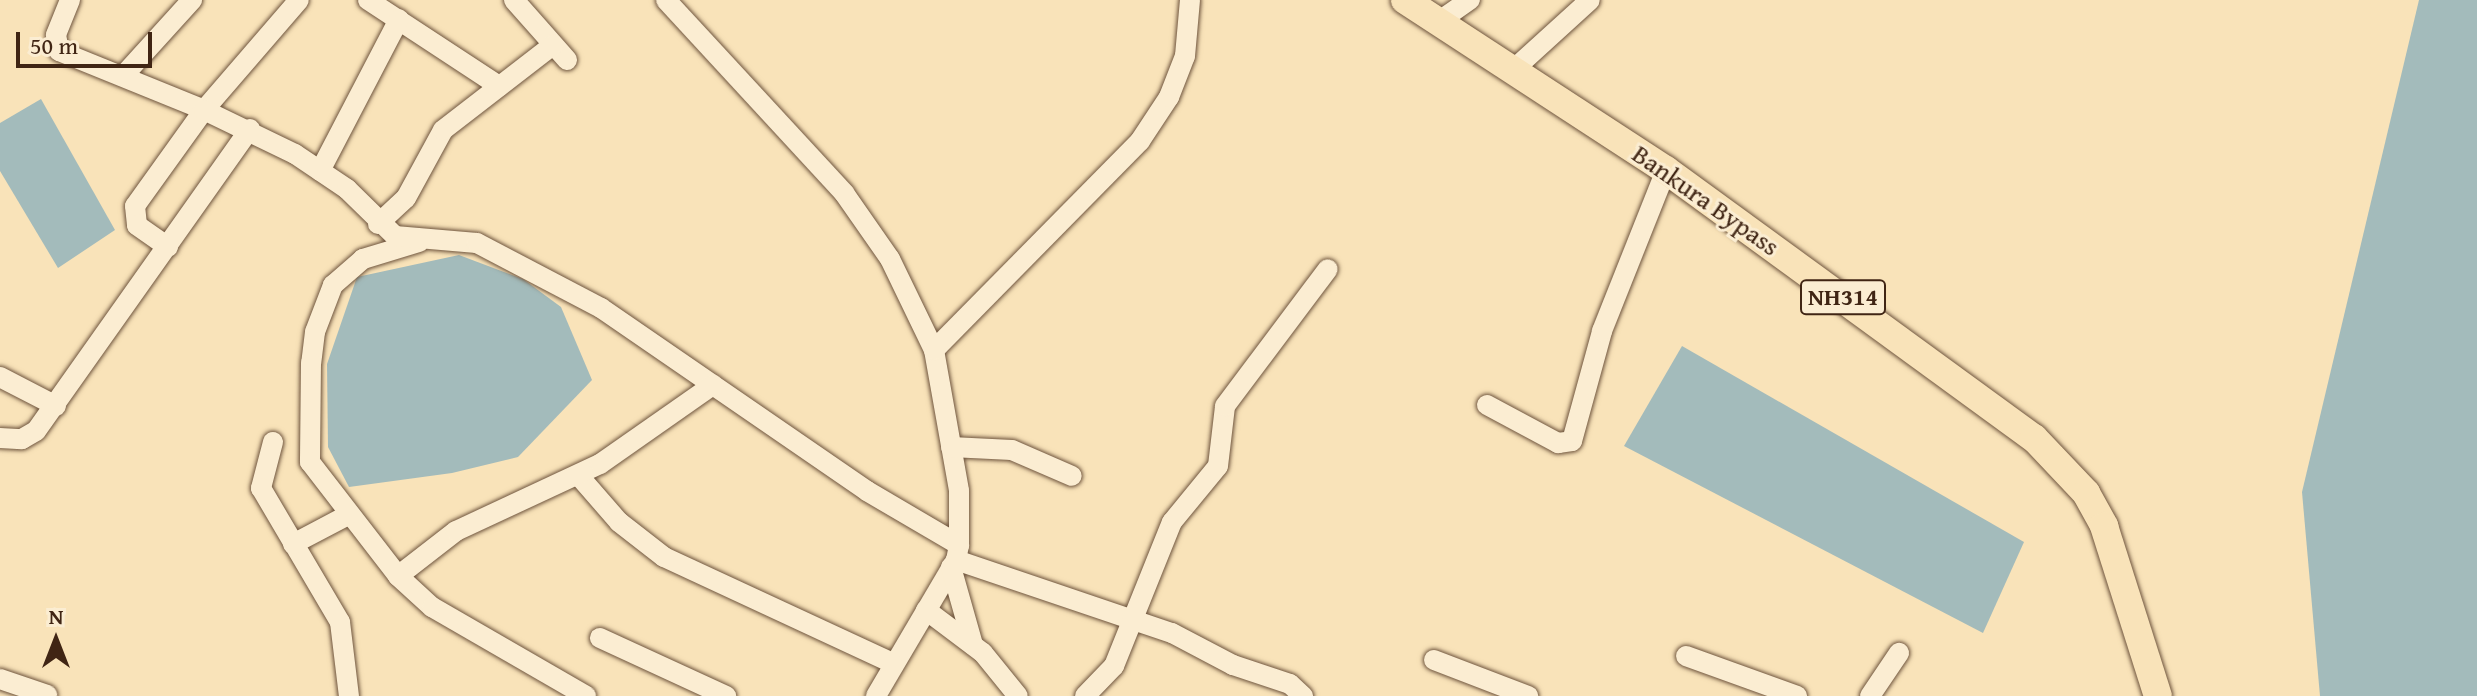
<!DOCTYPE html>
<html>
<head>
<meta charset="utf-8">
<style>
	body { margin:0 }
	#map { position:relative; width:2477px; height:696px; overflow:hidden; background:#f9e3b9; font-family:"Gentium Book Plus",serif }
	div>[style] { position:absolute }
	.water>* { inset:0; background:#a3bbbb }
	.roads { filter:drop-shadow(0 0 2px #6e543d) drop-shadow(0 0 2px #6e543d) }
	.minor>* { height:20px; margin:-10px; padding:0 10px; transform-origin:10px; border-radius:10px; background:#fbedd2 }
	.highway>* { height:28px; margin:-14px; padding:0 14px; transform-origin:14px; border-radius:14px; background:#f9e3b9 }
	span { translate:-50% -50%; white-space:nowrap; text-align:center; line-height:1.15; -webkit-text-stroke:6px #fbedd2; paint-order:stroke }
	.shield-label span { padding:2px 6px; background:#fbedd2; border:2px solid; border-radius:6px; -webkit-text-stroke-width:0 }
	.shield-label { font-size:24px; color:#402514; font-weight:700 }
	.street-label { font-size:26px; color:#402514 }
	.north { position:absolute; left:16px; top:600px; width:80px; height:80px; -webkit-text-stroke:6px #fbedd2; paint-order:stroke; rotate:0deg; font-size:22px; font-weight:700; line-height:32px; text-align:center; color:#402514 }
	.north::after { content:''; display:block; margin:auto; width:28px; height:36px; background:#402514; clip-path:polygon(50% 0,100% 100%,50% 72%,0 100%) }
	.scale { position:absolute; left:16px; top:32px; width:136px; height:36px; box-sizing:border-box; border:4px solid #402514; border-top:0; padding-left:10px; font-size:24px; line-height:28px; white-space:nowrap; color:#402514; -webkit-text-stroke:6px #fbedd2; paint-order:stroke }
</style>
</head>
<body>
<div id="map">
	<div class="water">
		<div style="clip-path:polygon(2419px 0,2477px 0,2477px 696px,2320px 696px,2302px 492px)"></div>
		<div style="clip-path:polygon(41px 99px,115px 230px,58px 268px,0 171px,0 123px)"></div>
		<div style="clip-path:polygon(459px 255px,523px 279px,561px 307px,592px 380px,518px 457px,452px 473px,349px 487px,328px 447px,327px 364px,357px 277px)"></div>
		<div style="clip-path:polygon(1682px 346px,2024px 542px,1983px 633px,1624px 446px)"></div>
	</div>
	<div class="roads">
		<div class="minor">
			<div style="left:70px;top:0;width:38px;rotate:112deg"></div>
			<div style="left:56px;top:35px;width:16px;rotate:79deg"></div>
			<div style="left:59px;top:51px;width:157px;rotate:22.1deg"></div>
			<div style="left:204px;top:110px;width:145px;rotate:-49.2deg"></div>
			<div style="left:368px;top:0;width:157px;rotate:33.3deg"></div>
			<div style="left:514px;top:0;width:80px;rotate:48.5deg"></div>
			<div style="left:666px;top:0;width:263px;rotate:47.3deg"></div>
			<div style="left:844px;top:193px;width:80px;rotate:55.1deg"></div>
			<div style="left:890px;top:259px;width:101px;rotate:64.2deg"></div>
			<div style="left:934px;top:350px;width:143px;rotate:79.9deg"></div>
			<div style="left:959px;top:491px;width:54px;rotate:90deg"></div>
			<div style="left:959px;top:545px;width:15px;rotate:101deg"></div>
			<div style="left:956px;top:560px;width:158px;rotate:120.5deg"></div>
			<div style="left:1438px;top:22px;width:39px;rotate:-35deg"></div>
			<div style="left:1512px;top:71px;width:105px;rotate:-42.3deg"></div>
			<div style="left:123px;top:76px;width:103px;rotate:-47.8deg"></div>
			<div style="left:320px;top:171px;width:171px;rotate:-62.5deg"></div>
			<div style="left:378px;top:224px;width:38px;rotate:-43deg"></div>
			<div style="left:406px;top:198px;width:77px;rotate:-61.4deg"></div>
			<div style="left:443px;top:130px;width:139px;rotate:-37.7deg"></div>
			<div style="left:419px;top:242px;width:59px;rotate:163.1deg"></div>
			<div style="left:363px;top:259px;width:40px;rotate:139deg"></div>
			<div style="left:333px;top:285px;width:50px;rotate:111deg"></div>
			<div style="left:315px;top:332px;width:31px;rotate:97deg"></div>
			<div style="left:311px;top:363px;width:99px;rotate:90.6deg"></div>
			<div style="left:310px;top:462px;width:144px;rotate:52.3deg"></div>
			<div style="left:398px;top:576px;width:46px;rotate:42.4deg"></div>
			<div style="left:432px;top:607px;width:178px;rotate:30deg"></div>
			<div style="left:168px;top:247px;width:38px;rotate:-145deg"></div>
			<div style="left:137px;top:225px;width:19px;rotate:-96deg"></div>
			<div style="left:135px;top:206px;width:118px;rotate:-54.3deg"></div>
			<div style="left:204px;top:110px;width:101px;rotate:25.8deg"></div>
			<div style="left:295px;top:154px;width:63px;rotate:33.9deg"></div>
			<div style="left:347px;top:189px;width:67px;rotate:44.4deg"></div>
			<div style="left:395px;top:236px;width:82px;rotate:4.9deg"></div>
			<div style="left:477px;top:243px;width:140px;rotate:27.7deg"></div>
			<div style="left:601px;top:308px;width:323px;rotate:34.5deg"></div>
			<div style="left:867px;top:491px;width:107px;rotate:30.4deg"></div>
			<div style="left:934px;top:350px;width:293px;rotate:-45.4deg"></div>
			<div style="left:1140px;top:141px;width:53px;rotate:-56.6deg"></div>
			<div style="left:1169px;top:97px;width:44px;rotate:-68.7deg"></div>
			<div style="left:1185px;top:56px;width:56px;rotate:-84.9deg"></div>
			<div style="left:0;top:377px;width:63px;rotate:27.4deg"></div>
			<div style="left:1487px;top:405px;width:81px;rotate:28.2deg"></div>
			<div style="left:1558px;top:443px;width:14px;rotate:-8deg"></div>
			<div style="left:1572px;top:441px;width:114px;rotate:-74.7deg"></div>
			<div style="left:1602px;top:331px;width:173px;rotate:-68.3deg"></div>
			<div style="left:0;top:438px;width:22px;rotate:3deg"></div>
			<div style="left:22px;top:439px;width:16px;rotate:-30deg"></div>
			<div style="left:36px;top:431px;width:370px;rotate:-54.7deg"></div>
			<div style="left:273px;top:442px;width:48px;rotate:104.6deg"></div>
			<div style="left:261px;top:488px;width:156px;rotate:59.5deg"></div>
			<div style="left:340px;top:622px;width:75px;rotate:83.1deg"></div>
			<div style="left:951px;top:447px;width:61px;rotate:2.8deg"></div>
			<div style="left:1012px;top:450px;width:65px;rotate:23.4deg"></div>
			<div style="left:579px;top:476px;width:61px;rotate:49deg"></div>
			<div style="left:619px;top:522px;width:57px;rotate:37.9deg"></div>
			<div style="left:664px;top:557px;width:251px;rotate:24.9deg"></div>
			<div style="left:293px;top:544px;width:62px;rotate:-27.8deg"></div>
			<div style="left:956px;top:560px;width:228px;rotate:18.7deg"></div>
			<div style="left:1172px;top:633px;width:69px;rotate:27.7deg"></div>
			<div style="left:1233px;top:665px;width:60px;rotate:18.4deg"></div>
			<div style="left:1290px;top:684px;width:18px;rotate:43deg"></div>
			<div style="left:951px;top:567px;width:81px;rotate:74.2deg"></div>
			<div style="left:398px;top:576px;width:73px;rotate:-37.8deg"></div>
			<div style="left:456px;top:531px;width:159px;rotate:-25deg"></div>
			<div style="left:600px;top:464px;width:138px;rotate:-35deg"></div>
			<div style="left:926px;top:610px;width:71px;rotate:37deg"></div>
			<div style="left:983px;top:653px;width:55px;rotate:50.9deg"></div>
			<div style="left:600px;top:638px;width:139px;rotate:24.7deg"></div>
			<div style="left:1686px;top:656px;width:118px;rotate:19.8deg"></div>
			<div style="left:1434px;top:660px;width:101px;rotate:21deg"></div>
			<div style="left:0;top:679px;width:50px;rotate:18.8deg"></div>
			<div style="left:1085px;top:696px;width:42px;rotate:-46deg"></div>
			<div style="left:1114px;top:666px;width:155px;rotate:-68.1deg"></div>
			<div style="left:1172px;top:522px;width:72px;rotate:-50.6deg"></div>
			<div style="left:1218px;top:466px;width:60px;rotate:-83.3deg"></div>
			<div style="left:1225px;top:406px;width:171px;rotate:-53.1deg"></div>
			<div style="left:1870px;top:696px;width:52px;rotate:-56deg"></div>
		</div>
		<div class="highway">
			<div style="left:1405px;top:0;width:311px;rotate:33.1deg"></div>
			<div style="left:1666px;top:170px;width:455px;rotate:36.1deg"></div>
			<div style="left:2034px;top:438px;width:76px;rotate:46.6deg"></div>
			<div style="left:2086px;top:493px;width:38px;rotate:61deg"></div>
			<div style="left:2104px;top:526px;width:178px;rotate:72.4deg"></div>
		</div>
	</div>
	<div class="shield-label">
		<span style="left:1843px;top:297px">NH314</span>
	</div>
	<div class="street-label">
		<span style="left:1706px;top:200px;rotate:35deg">Bankura Bypass</span>
	</div>
	<div class="north">N</div>
	<div class="scale">50 m</div>
</div>
</body>
</html>
